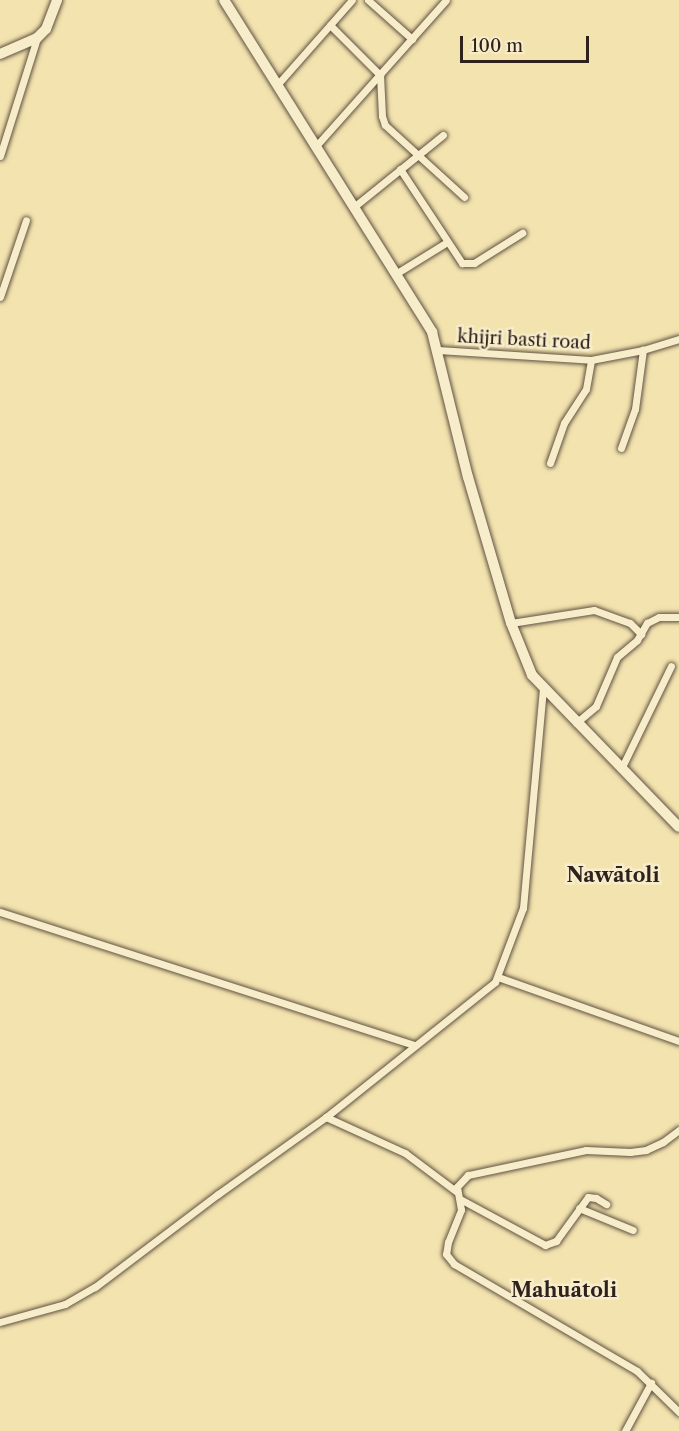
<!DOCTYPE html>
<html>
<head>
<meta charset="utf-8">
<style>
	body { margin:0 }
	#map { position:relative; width:679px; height:1431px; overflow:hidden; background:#f3e3af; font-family:"Libre Caslon Text",serif }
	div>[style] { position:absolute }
	.roads { filter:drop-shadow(0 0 2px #605241) drop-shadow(0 0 2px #605241) }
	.street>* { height:7px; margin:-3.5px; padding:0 3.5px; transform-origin:3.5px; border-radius:3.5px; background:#f7edcb }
	.secondary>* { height:10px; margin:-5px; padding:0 5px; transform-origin:5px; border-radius:5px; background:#f7edcb }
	span { translate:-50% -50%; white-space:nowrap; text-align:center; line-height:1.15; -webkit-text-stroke:5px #f7edcb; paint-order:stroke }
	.street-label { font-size:18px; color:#2f221c }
	.neighbourhood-label { font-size:20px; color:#2f221c; font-weight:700 }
	.scale { position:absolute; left:460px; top:36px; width:129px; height:27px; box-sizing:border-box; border:3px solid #2f221c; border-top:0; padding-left:8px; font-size:18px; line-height:21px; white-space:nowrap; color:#2f221c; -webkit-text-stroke:4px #f7edcb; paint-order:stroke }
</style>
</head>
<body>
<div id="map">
	<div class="roads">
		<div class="street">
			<div style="left:368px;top:0;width:59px;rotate:41.6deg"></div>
			<div style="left:330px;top:25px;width:71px;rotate:45deg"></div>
			<div style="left:380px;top:75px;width:41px;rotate:87.2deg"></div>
			<div style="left:382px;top:116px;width:9px;rotate:72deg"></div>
			<div style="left:385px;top:125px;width:107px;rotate:42.3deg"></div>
			<div style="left:277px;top:85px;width:113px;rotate:-48.6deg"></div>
			<div style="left:316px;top:146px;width:195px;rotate:-48.3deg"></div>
			<div style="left:0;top:156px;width:124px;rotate:-72.6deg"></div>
			<div style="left:400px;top:169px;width:113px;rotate:56.6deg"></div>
			<div style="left:462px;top:263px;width:12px"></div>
			<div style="left:474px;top:263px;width:57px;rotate:-32deg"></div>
			<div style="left:355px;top:206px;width:113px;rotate:-38.9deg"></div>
			<div style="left:397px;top:273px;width:59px;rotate:-31.8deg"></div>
			<div style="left:0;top:297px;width:81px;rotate:-71.3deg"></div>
			<div style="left:438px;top:350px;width:153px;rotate:3.7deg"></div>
			<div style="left:591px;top:360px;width:53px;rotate:-10.9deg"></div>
			<div style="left:643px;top:350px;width:38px;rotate:-17deg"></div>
			<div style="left:621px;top:448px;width:41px;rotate:-70.3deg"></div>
			<div style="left:635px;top:409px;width:60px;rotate:-82.3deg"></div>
			<div style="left:550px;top:463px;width:42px;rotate:-70.7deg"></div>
			<div style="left:564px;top:423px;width:40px;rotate:-57.1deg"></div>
			<div style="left:586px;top:389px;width:29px;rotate:-80deg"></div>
			<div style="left:511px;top:623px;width:84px;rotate:-8.9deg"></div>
			<div style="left:594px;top:610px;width:38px;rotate:20deg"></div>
			<div style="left:630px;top:623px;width:16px;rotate:45deg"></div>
			<div style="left:576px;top:723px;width:26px;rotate:-40deg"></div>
			<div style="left:596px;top:706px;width:53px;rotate:-66.8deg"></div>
			<div style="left:617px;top:657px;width:26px;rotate:-40deg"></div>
			<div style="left:637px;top:640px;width:20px;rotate:-60deg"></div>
			<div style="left:647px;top:623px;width:13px;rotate:-27deg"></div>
			<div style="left:659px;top:617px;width:20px"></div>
			<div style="left:622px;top:767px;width:112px;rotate:-64.1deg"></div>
			<div style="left:0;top:912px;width:435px;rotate:17.8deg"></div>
			<div style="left:498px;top:977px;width:192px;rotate:19.5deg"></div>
			<div style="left:326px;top:1117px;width:87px;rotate:24.5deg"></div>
			<div style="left:405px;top:1153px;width:65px;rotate:36.9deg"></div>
			<div style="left:679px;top:1130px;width:20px;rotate:143deg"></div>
			<div style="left:663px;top:1142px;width:19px;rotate:155deg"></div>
			<div style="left:646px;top:1150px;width:16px;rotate:173deg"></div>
			<div style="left:630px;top:1152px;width:44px;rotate:-177.4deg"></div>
			<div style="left:586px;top:1150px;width:121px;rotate:168deg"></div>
			<div style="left:468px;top:1175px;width:16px;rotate:133deg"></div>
			<div style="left:457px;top:1187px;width:23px;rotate:80deg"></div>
			<div style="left:461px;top:1210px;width:35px;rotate:112deg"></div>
			<div style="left:448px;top:1242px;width:12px;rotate:99deg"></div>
			<div style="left:446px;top:1254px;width:13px;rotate:51deg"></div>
			<div style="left:454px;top:1264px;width:212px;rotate:30.3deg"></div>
			<div style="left:637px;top:1371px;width:59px;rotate:44.3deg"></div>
			<div style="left:460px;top:1199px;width:97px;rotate:28.4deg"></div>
			<div style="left:545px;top:1245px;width:12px;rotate:-20deg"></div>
			<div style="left:556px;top:1241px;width:54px;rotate:-54deg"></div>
			<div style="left:588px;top:1197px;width:8px;rotate:7deg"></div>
			<div style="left:596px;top:1198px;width:12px;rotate:31deg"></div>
			<div style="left:579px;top:1208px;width:58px;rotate:22.2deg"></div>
			<div style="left:0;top:1322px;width:67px;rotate:-15.5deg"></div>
			<div style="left:65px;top:1304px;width:34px;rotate:-30deg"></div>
			<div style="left:95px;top:1287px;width:154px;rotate:-37.1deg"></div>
			<div style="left:218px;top:1194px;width:133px;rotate:-35.5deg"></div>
			<div style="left:326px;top:1117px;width:216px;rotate:-38.6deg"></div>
			<div style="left:495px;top:982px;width:79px;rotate:-69.3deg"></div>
			<div style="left:523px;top:908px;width:220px;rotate:-84.8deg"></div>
			<div style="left:625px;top:1431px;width:55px;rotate:-61.6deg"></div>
		</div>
		<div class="secondary">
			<div style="left:224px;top:0;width:392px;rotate:57.9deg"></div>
			<div style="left:432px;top:332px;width:149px;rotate:76.1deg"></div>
			<div style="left:468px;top:477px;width:152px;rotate:73.6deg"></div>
			<div style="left:511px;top:623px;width:56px;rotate:68deg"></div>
			<div style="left:532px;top:675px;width:211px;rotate:46deg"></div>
			<div style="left:0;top:54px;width:40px;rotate:-23.4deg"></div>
			<div style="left:37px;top:38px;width:13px;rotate:-45deg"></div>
			<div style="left:46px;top:29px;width:31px;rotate:-69deg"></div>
		</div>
	</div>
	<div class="street-label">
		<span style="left:524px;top:340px;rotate:3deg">khijri basti road</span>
	</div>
	<div class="neighbourhood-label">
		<span style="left:613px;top:875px">Nawātoli</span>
		<span style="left:564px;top:1290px">Mahuātoli</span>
	</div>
	<div class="scale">100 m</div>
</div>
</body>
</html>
